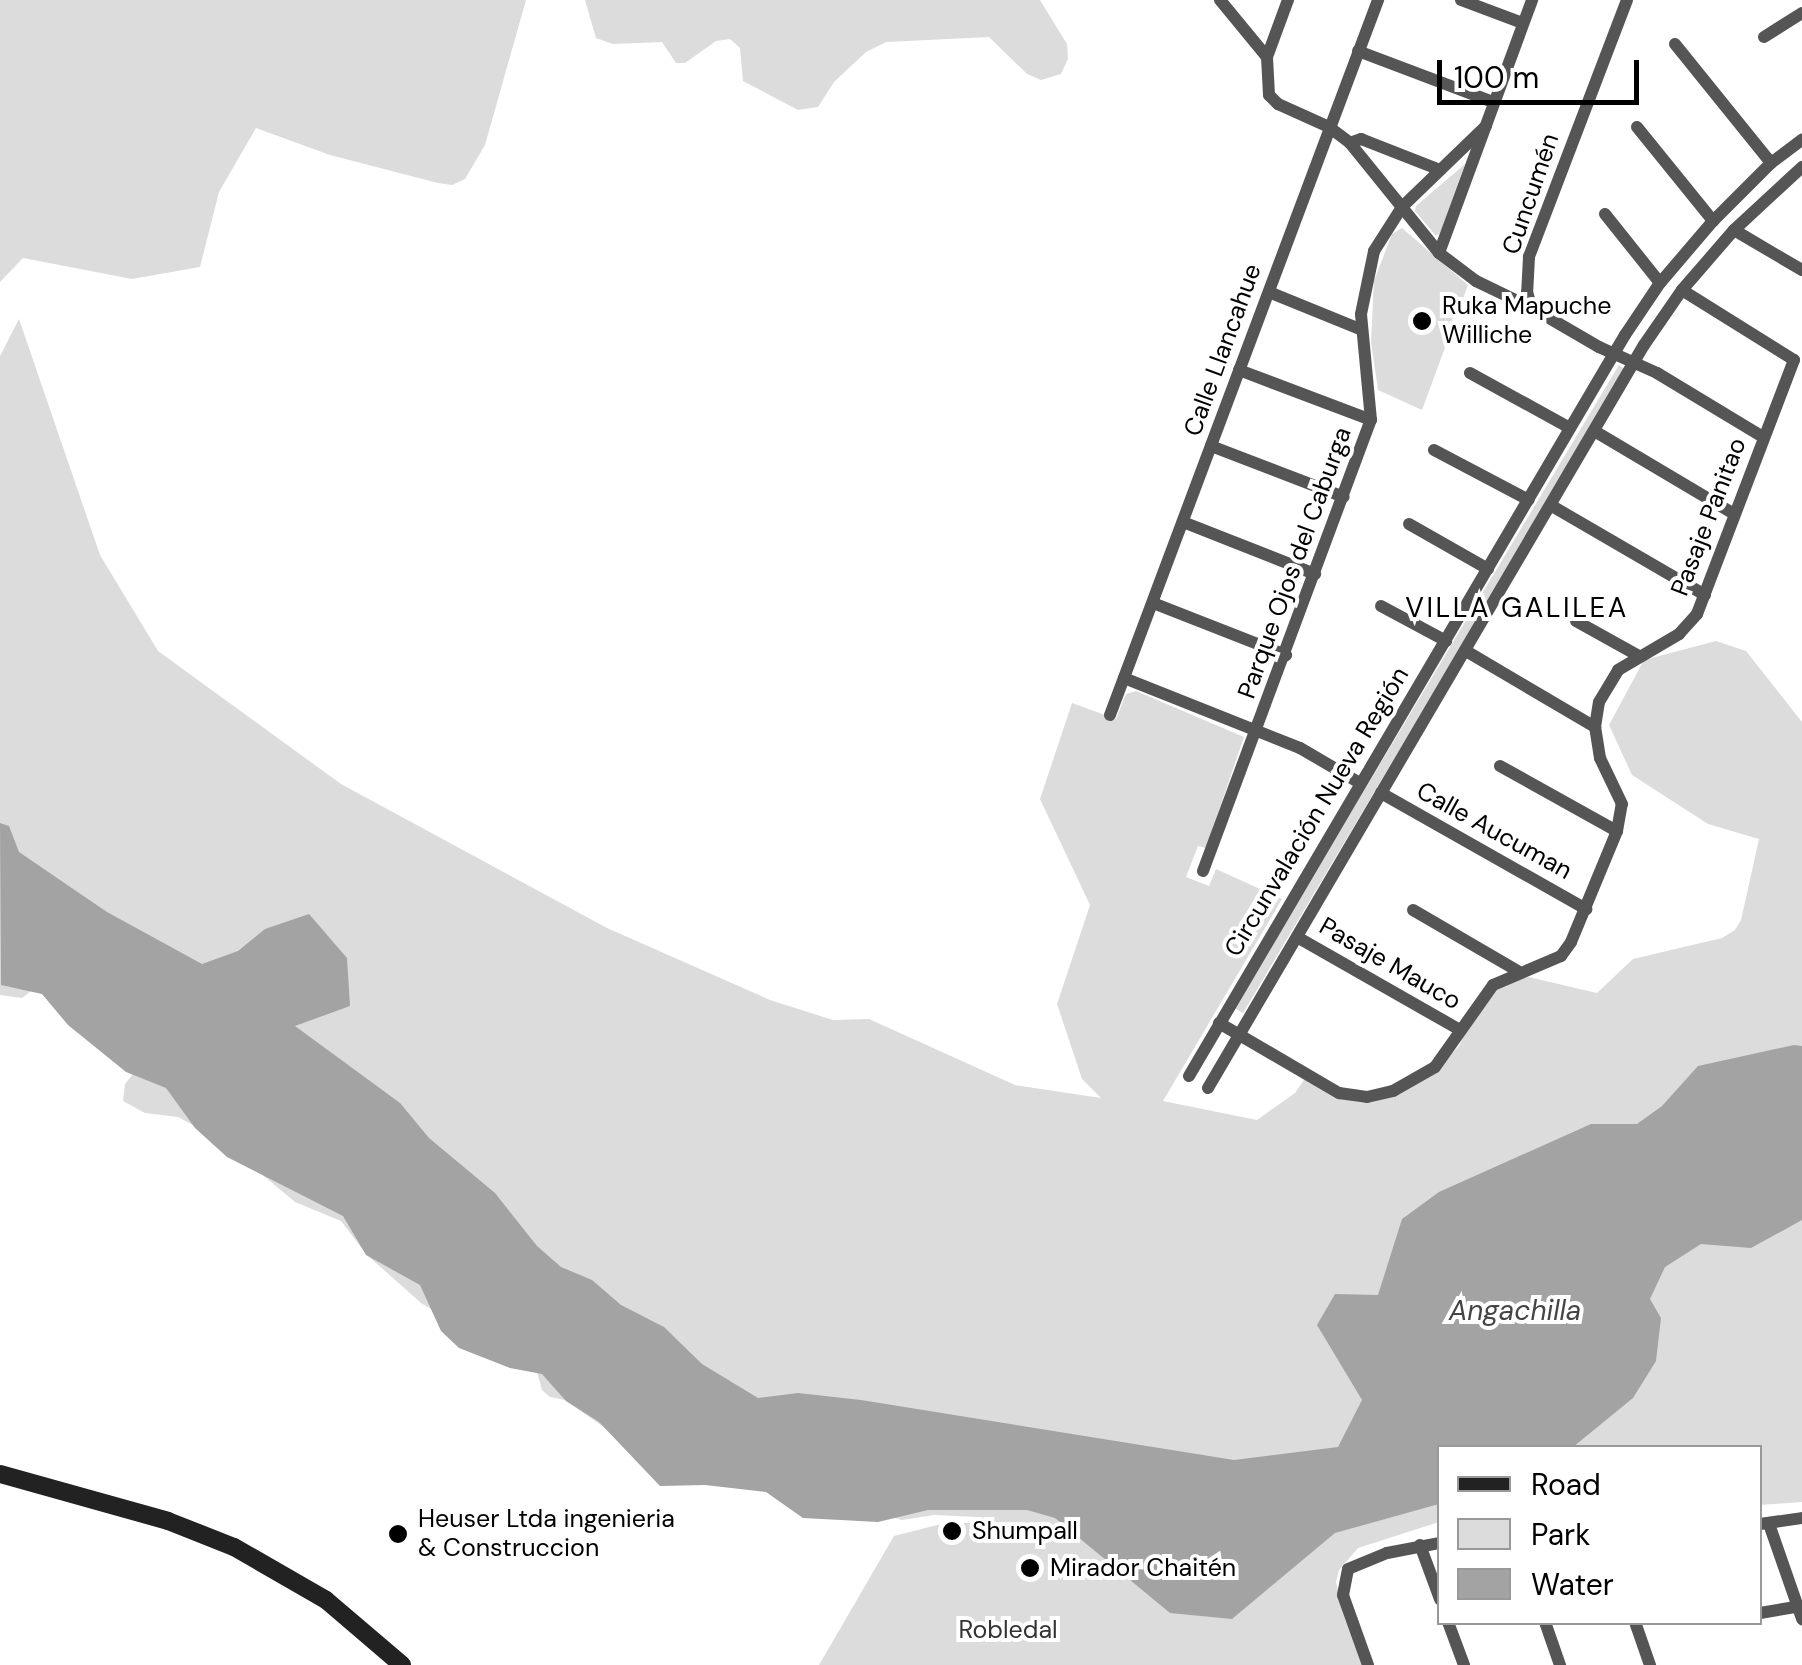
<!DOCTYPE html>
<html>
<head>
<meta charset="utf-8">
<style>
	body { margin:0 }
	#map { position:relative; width:1802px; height:1665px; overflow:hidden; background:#fff; font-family:"DM Sans",sans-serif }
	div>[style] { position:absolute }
	.green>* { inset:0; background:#dcdcdc }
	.water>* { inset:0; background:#a3a3a3 }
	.street>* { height:12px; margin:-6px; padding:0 6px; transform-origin:6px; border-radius:6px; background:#555 }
	.secondary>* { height:18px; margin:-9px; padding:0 9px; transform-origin:9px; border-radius:9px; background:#222 }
	.dots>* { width:28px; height:28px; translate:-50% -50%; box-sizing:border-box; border:5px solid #fff; border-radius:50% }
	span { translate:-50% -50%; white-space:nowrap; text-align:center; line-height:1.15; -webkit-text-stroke:8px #fff; paint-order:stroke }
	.street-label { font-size:25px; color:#000 }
	.poi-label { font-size:25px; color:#000 }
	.left { translate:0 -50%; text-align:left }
	.park-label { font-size:25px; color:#333 }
	.neighbourhood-label { font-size:28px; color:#000; letter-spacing:2.5px }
	.water-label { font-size:28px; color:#444; font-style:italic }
	.legend { position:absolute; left:1437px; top:1445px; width:325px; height:180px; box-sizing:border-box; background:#fff; border:2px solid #999; margin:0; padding:12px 18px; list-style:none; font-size:30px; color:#000 }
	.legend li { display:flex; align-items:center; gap:20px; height:50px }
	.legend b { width:50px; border:2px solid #999 }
	.scale { position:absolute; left:1437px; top:60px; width:202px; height:45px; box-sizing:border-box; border:5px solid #000; border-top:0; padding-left:12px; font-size:30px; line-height:35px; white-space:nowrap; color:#000; -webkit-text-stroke:8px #fff; paint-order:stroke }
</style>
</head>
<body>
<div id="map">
	<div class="green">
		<div style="clip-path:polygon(0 0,526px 0,485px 145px,465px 179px,452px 185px,438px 183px,330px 155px,256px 128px,219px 192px,200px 267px,132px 279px,23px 258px,0 282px)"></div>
		<div style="clip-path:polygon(585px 0,1040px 0,1067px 44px,1068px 59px,1061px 74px,1041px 80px,1027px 74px,989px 37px,886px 42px,866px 52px,834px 82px,818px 107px,798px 110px,743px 81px,740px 48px,730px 39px,716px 41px,685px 63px,676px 63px,662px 42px,613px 44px,596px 38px)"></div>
		<div style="clip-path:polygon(1465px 164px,1440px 233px,1436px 236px,1415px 211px,1416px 206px)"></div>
		<div style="clip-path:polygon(1402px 228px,1468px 285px,1422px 410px,1378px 390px,1371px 342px,1374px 281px,1392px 234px)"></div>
		<div style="clip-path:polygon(19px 319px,100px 555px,158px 651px,341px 784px,607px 928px,770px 1000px,833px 1020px,869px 1019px,1015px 1085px,1101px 1098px,1082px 1079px,1057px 1004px,1090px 905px,1040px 799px,1072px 703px,1116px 719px,1126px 694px,1136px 691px,1244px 737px,1206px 848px,1198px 846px,1186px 877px,1209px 886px,1216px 869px,1282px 899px,1163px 1101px,1257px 1120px,1295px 1093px,1308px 1074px,1338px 1090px,1374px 1093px,1436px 1069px,1459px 1046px,1480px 1002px,1515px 974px,1597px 993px,1633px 959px,1722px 938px,1735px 930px,1741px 920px,1759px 839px,1708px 824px,1632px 775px,1609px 725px,1644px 660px,1716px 641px,1746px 651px,1802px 722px,1802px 1502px,1760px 1505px,1760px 1448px,1440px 1448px,1439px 1522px,1358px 1548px,1339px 1570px,1336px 1582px,1345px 1619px,1367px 1665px,819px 1665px,894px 1536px,945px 1523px,988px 1523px,977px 1517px,934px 1515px,902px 1520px,615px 1435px,565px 1400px,550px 1397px,542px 1390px,537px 1372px,421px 1303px,367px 1255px,341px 1221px,295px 1202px,221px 1140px,178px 1117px,145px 1113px,123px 1101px,125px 1084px,140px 1065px,39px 985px,22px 998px,0 995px,0 356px)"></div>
		<div style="clip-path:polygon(1619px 365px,1624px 369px,1622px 375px,1243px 1013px,1234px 1008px)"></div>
	</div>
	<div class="water">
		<div style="clip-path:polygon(0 823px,9px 826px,19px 852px,107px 912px,202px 964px,238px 951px,265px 929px,309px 914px,347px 958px,350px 1006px,295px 1026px,400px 1103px,429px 1138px,495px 1193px,537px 1246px,561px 1267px,592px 1280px,621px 1305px,664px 1327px,702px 1364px,758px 1398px,798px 1393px,861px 1400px,1234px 1460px,1338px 1447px,1362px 1400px,1317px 1325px,1335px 1294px,1378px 1295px,1402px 1219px,1439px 1192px,1591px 1124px,1637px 1124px,1662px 1106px,1698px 1066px,1794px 1045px,1802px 1046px,1802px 1220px,1751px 1248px,1701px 1244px,1665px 1267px,1650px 1299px,1661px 1318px,1656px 1361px,1633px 1398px,1573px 1447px,1440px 1448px,1439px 1504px,1335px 1533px,1232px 1619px,1170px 1613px,1055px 1518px,1027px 1510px,928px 1510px,878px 1522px,803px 1518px,766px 1492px,705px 1485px,660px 1486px,599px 1422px,566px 1401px,542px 1374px,510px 1368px,459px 1348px,441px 1331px,420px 1285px,366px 1255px,343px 1216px,227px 1157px,195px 1128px,166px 1088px,126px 1072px,68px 1025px,42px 994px,1px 985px)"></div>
	</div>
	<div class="street">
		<div style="left:1220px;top:0;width:74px;rotate:50.5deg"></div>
		<div style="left:1267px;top:57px;width:38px;rotate:87deg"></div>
		<div style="left:1269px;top:95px;width:13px;rotate:45deg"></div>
		<div style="left:1278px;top:104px;width:56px;rotate:24.3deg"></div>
		<div style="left:1329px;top:127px;width:26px;rotate:37deg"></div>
		<div style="left:1350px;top:143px;width:141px;rotate:51deg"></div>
		<div style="left:1439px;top:253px;width:46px;rotate:37.1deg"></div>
		<div style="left:1476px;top:281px;width:62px;rotate:25.7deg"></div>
		<div style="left:1461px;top:0;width:66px;rotate:20.4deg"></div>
		<div style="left:1627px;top:0;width:275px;rotate:110.9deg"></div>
		<div style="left:1529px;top:257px;width:35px;rotate:93deg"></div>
		<div style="left:1527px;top:292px;width:17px;rotate:73deg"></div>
		<div style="left:1532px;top:308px;width:78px;rotate:30.2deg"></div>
		<div style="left:1599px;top:347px;width:64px;rotate:24.1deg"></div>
		<div style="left:1657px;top:373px;width:124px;rotate:31.1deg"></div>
		<div style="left:1764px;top:37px;width:45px;rotate:-32.3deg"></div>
		<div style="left:1675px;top:44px;width:153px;rotate:51.1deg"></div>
		<div style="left:1358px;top:51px;width:144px;rotate:20.7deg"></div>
		<div style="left:1267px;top:57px;width:61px;rotate:-69.8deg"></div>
		<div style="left:1637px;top:127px;width:121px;rotate:51deg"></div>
		<div style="left:1350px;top:143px;width:12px;rotate:-20deg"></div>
		<div style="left:1361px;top:139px;width:85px;rotate:21.4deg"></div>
		<div style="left:1605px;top:214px;width:88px;rotate:51.4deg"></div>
		<div style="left:1734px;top:230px;width:79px;rotate:30.5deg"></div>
		<div style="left:1439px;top:253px;width:270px;rotate:-69.8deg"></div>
		<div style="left:1269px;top:292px;width:100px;rotate:22.2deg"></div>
		<div style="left:1239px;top:370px;width:141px;rotate:20.7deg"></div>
		<div style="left:1470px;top:373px;width:114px;rotate:28.8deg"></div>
		<div style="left:1596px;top:432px;width:161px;rotate:30.7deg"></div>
		<div style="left:1211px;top:446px;width:142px;rotate:21deg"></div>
		<div style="left:1434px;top:450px;width:107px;rotate:27.8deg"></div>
		<div style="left:1552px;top:506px;width:177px;rotate:30.2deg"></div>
		<div style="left:1183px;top:522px;width:142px;rotate:21.5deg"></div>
		<div style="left:1409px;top:524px;width:91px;rotate:29.7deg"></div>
		<div style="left:1153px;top:603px;width:143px;rotate:21.4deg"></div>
		<div style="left:1381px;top:606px;width:74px;rotate:28.3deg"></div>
		<div style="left:1576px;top:621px;width:72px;rotate:29.1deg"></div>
		<div style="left:1466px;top:651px;width:150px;rotate:30.5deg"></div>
		<div style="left:1124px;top:678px;width:189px;rotate:21.7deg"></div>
		<div style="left:1300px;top:748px;width:69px;rotate:30.3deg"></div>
		<div style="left:1110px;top:715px;width:764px;rotate:-69.45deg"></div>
		<div style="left:1500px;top:766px;width:134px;rotate:29.1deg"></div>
		<div style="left:1381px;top:793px;width:236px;rotate:29.5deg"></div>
		<div style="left:1203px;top:871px;width:481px;rotate:-69.6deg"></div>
		<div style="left:1371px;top:420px;width:106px;rotate:-95.4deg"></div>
		<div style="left:1361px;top:314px;width:64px;rotate:-78.3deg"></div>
		<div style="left:1374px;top:251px;width:52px;rotate:-57.5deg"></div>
		<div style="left:1402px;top:207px;width:117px;rotate:-44deg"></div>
		<div style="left:1413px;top:910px;width:121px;rotate:30.2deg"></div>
		<div style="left:1297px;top:937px;width:188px;rotate:29.7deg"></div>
		<div style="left:1219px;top:1023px;width:139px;rotate:30.3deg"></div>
		<div style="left:1339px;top:1093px;width:28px;rotate:8deg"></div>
		<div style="left:1367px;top:1097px;width:27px;rotate:-13deg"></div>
		<div style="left:1393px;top:1091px;width:48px;rotate:-29.7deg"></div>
		<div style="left:1435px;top:1067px;width:100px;rotate:-54.7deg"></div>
		<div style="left:1493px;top:985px;width:74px;rotate:-23.1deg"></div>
		<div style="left:1561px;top:956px;width:17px;rotate:-54deg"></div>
		<div style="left:1571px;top:942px;width:120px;rotate:-67.5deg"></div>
		<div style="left:1617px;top:831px;width:27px;rotate:-80deg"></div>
		<div style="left:1622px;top:804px;width:51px;rotate:-115.6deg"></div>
		<div style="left:1600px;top:758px;width:31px;rotate:-99deg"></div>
		<div style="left:1595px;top:727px;width:25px;rotate:-81deg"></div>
		<div style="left:1599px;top:702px;width:37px;rotate:-59deg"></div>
		<div style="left:1618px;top:670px;width:71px;rotate:-30.5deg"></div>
		<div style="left:1679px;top:634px;width:27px;rotate:-48deg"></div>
		<div style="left:1697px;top:614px;width:272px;rotate:-69.1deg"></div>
		<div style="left:1794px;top:360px;width:132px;rotate:-148deg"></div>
		<div style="left:1189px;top:1076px;width:860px;rotate:-59.53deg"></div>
		<div style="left:1625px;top:335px;width:63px;rotate:-56.1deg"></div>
		<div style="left:1660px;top:283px;width:82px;rotate:-49.5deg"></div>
		<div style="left:1713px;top:221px;width:82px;rotate:-45deg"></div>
		<div style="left:1771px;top:163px;width:39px;rotate:-37deg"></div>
		<div style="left:1208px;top:1088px;width:861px;rotate:-59.6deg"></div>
		<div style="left:1644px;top:345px;width:67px;rotate:-55.4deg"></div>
		<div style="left:1682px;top:290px;width:79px;rotate:-49.1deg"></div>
		<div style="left:1734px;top:230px;width:93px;rotate:-42.8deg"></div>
		<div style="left:1760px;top:1524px;width:42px;rotate:-8.1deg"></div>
		<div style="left:1769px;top:1524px;width:101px;rotate:70.8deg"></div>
		<div style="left:1420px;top:1545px;width:58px;rotate:69.7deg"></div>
		<div style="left:1760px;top:1613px;width:42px;rotate:-9.7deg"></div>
		<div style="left:1448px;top:1622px;width:46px;rotate:69.6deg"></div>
		<div style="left:1545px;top:1622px;width:46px;rotate:70.8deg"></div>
		<div style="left:1635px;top:1622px;width:46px;rotate:70.8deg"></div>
		<div style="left:1368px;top:1665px;width:74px;rotate:-109.7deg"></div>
		<div style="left:1343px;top:1595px;width:26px;rotate:-79deg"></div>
		<div style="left:1348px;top:1569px;width:42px;rotate:-22.3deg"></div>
		<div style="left:1387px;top:1553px;width:54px;rotate:-10.7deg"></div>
	</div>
	<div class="secondary">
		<div style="left:0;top:1474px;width:174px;rotate:15.6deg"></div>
		<div style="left:168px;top:1521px;width:71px;rotate:21.5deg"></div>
		<div style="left:234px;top:1547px;width:106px;rotate:29.9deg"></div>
		<div style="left:326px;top:1600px;width:100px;rotate:40.5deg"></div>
	</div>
	<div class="dots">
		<div style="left:1422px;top:321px;background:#000"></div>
		<div style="left:952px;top:1531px;background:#000"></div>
		<div style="left:398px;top:1534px;background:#000"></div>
		<div style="left:1030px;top:1568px;background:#000"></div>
	</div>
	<div class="street-label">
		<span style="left:1531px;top:194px;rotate:-71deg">Cuncumén</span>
		<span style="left:1223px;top:350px;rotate:-70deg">Calle Llancahue</span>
		<span style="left:1709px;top:517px;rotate:-69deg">Pasaje Panitao</span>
		<span style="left:1295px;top:563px;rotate:-70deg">Parque Ojos del Caburga</span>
		<span style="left:1317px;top:812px;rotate:-59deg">Circunvalación Nueva Región</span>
		<span style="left:1494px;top:831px;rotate:29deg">Calle Aucuman</span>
		<span style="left:1390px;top:964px;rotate:30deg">Pasaje Mauco</span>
	</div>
	<div class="poi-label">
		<span class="left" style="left:1442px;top:321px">Ruka Mapuche<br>Williche</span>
		<span class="left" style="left:418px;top:1534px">Heuser Ltda ingenieria<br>&amp; Construccion</span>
		<span class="left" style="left:972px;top:1531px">Shumpall</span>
		<span class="left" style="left:1050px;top:1568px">Mirador Chaitén</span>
	</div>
	<div class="park-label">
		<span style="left:1008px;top:1630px">Robledal</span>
	</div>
	<div class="neighbourhood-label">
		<span style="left:1517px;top:608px">VILLA GALILEA</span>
	</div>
	<div class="water-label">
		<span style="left:1515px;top:1311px">Angachilla</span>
	</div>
	<ul class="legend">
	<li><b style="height:12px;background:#222"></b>Road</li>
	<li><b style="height:28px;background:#dcdcdc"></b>Park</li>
	<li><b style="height:28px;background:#a3a3a3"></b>Water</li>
	</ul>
	<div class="scale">100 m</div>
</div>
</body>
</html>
